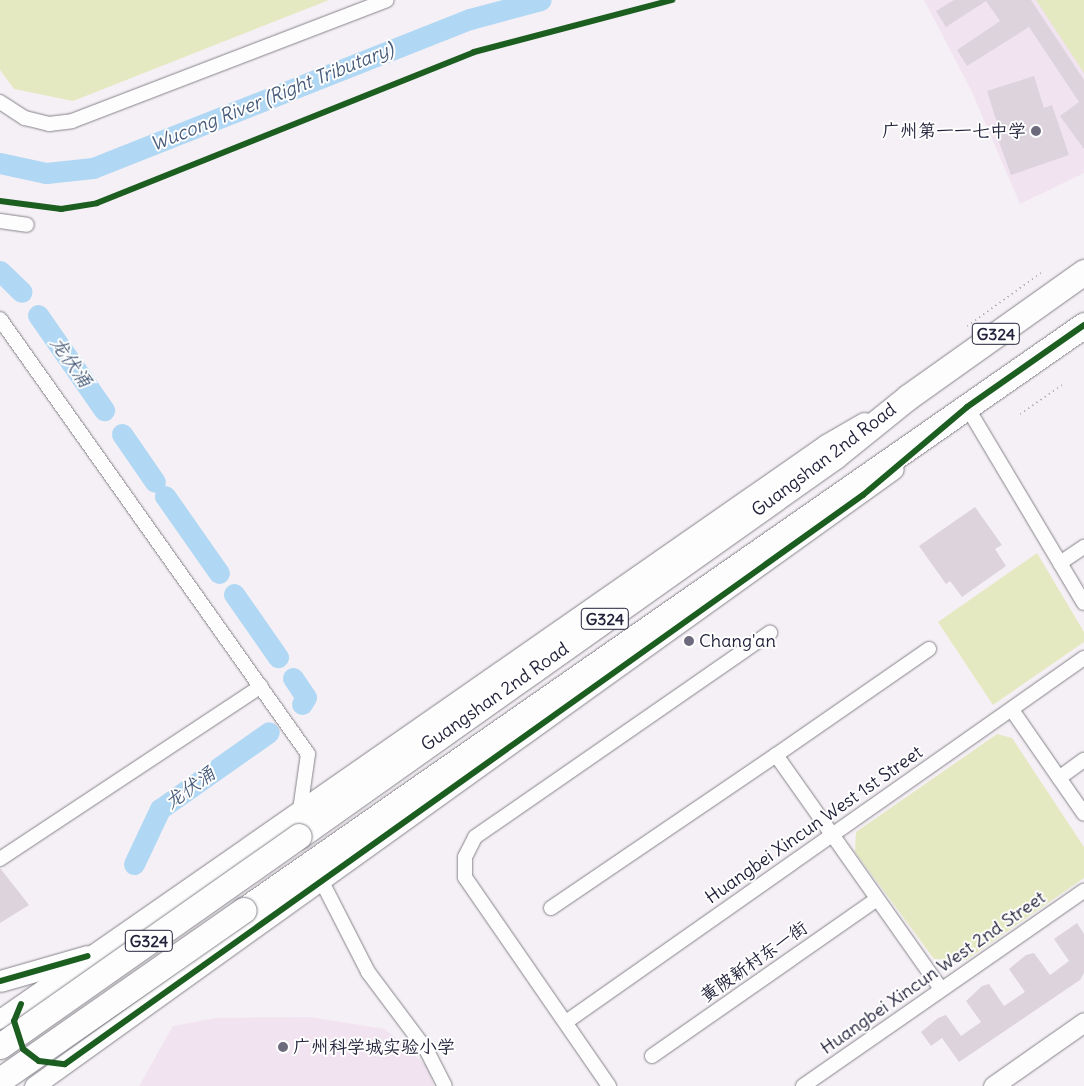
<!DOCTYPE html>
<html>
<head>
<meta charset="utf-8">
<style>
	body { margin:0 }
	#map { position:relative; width:1084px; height:1086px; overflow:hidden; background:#f5f0f5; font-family:Delius,"LXGW WenKai TC",sans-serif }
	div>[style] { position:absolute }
	.built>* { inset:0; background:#f1e4f0 }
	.green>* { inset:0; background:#e5e9c1 }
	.river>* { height:21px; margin:-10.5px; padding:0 10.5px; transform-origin:10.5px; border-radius:10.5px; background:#b0d8f4 }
	.building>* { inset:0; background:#ddd3dc }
	.path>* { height:2px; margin-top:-1px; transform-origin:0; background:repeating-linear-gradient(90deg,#b5b4b9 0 1px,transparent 0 5px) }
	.roads { filter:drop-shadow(0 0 1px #85838a) drop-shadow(0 0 1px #85838a) }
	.street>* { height:14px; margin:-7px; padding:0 7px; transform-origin:7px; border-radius:7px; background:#fefdfe }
	.secondary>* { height:19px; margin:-9.5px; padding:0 9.5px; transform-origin:9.5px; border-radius:9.5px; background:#fefdfe }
	.primary>* { height:21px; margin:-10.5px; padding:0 10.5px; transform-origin:10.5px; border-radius:10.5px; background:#fefdfe }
	.highway>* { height:25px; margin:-12.5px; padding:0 12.5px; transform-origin:12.5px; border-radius:12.5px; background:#fefdfe }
	.bridges { filter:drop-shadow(0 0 1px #85838a) drop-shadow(0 0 1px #85838a) }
	.highway-bridge>* { height:25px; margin:-12.5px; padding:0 12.5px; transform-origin:12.5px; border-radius:12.5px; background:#fefdfe }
	.cycleway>* { height:6px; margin:-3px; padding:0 3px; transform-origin:3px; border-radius:3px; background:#1b5e20 }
	.dots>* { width:14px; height:14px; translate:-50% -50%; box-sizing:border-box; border:2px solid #fff; border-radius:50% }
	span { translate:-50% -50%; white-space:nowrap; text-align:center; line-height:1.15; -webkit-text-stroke:4px #fff; paint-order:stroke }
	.shield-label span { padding:1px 4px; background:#fff; border:1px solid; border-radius:4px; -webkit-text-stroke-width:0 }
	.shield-label { font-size:16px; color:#22223b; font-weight:700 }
	.poi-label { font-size:18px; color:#22223b }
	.right { translate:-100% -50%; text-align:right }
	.left { translate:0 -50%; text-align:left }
	.street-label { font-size:18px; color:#22223b }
	.water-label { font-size:19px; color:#495e7b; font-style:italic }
</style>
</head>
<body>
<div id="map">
	<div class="built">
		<div style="clip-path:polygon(924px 0,1084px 0,1084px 173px,1020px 204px,971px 90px)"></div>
		<div style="clip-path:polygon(310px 1017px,385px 1029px,427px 1066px,434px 1086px,139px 1086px,173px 1026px,216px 1018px)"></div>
	</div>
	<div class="green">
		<div style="clip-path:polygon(0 0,329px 0,73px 101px,14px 89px,0 70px)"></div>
		<div style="clip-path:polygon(1036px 0,1084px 0,1084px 73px)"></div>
		<div style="clip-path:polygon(1037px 553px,1084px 632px,1084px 642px,993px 705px,938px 622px)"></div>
		<div style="clip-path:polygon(997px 734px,1012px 738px,1084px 847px,1084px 878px,966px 960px,934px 959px,855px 852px,856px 832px)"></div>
	</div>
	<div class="river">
		<div style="left:0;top:163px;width:47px;rotate:12.3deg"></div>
		<div style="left:46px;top:173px;width:47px;rotate:-6.1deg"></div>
		<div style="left:93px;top:168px;width:405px;rotate:-21.6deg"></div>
		<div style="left:470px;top:19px;width:73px;rotate:-15deg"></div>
		<div style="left:0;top:271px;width:30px;rotate:44deg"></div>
		<div style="left:38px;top:315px;width:116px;rotate:55.2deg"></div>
		<div style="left:122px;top:434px;width:58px;rotate:55.5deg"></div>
		<div style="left:165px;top:496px;width:94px;rotate:55deg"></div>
		<div style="left:234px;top:594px;width:77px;rotate:55.1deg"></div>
		<div style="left:293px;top:678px;width:23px;rotate:56deg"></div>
		<div style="left:306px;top:697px;width:8px;rotate:120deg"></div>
		<div style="left:134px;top:864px;width:61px;rotate:-64.7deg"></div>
		<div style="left:160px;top:809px;width:133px;rotate:-35.2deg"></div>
	</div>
	<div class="building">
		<div style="clip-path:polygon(954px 0,1031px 0,1084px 80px,1084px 149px,1060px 116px,1079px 102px,1029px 27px,967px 66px,957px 50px,1000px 21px,986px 1px,946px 27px,936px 11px)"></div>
		<div style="clip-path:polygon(1034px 76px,1044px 108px,1052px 105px,1069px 155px,1011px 175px,993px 125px,997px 123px,987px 91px)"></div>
		<div style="clip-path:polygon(975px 507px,1002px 545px,995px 549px,1006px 566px,962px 597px,950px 581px,946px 584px,919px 546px)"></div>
		<div style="clip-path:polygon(0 868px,29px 905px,0 923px)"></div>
		<div style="clip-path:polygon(1077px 923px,1084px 934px,1084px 973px,1080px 980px,959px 1062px,942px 1038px,931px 1046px,921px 1032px,938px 1018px,946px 1015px,961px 1036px,981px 1022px,966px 1001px,982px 986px,989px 984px,1004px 1006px,1025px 992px,1009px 969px,1026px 955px,1034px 953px,1050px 975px,1069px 961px,1054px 939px)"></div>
	</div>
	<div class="path">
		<div style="left:967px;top:326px;width:95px;rotate:-35.5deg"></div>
		<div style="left:1020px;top:414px;width:53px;rotate:-34.3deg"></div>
	</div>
	<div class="roads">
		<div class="street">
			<div style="left:0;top:102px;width:30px;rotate:33deg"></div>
			<div style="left:25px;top:118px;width:25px;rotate:14deg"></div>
			<div style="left:49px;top:124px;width:23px;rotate:-7deg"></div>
			<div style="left:72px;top:121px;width:337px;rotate:-21deg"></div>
			<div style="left:0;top:221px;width:27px;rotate:8deg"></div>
			<div style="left:0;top:319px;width:533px;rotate:54.7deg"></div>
			<div style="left:308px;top:754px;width:57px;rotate:98.1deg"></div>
			<div style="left:967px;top:407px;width:228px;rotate:59.2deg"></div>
			<div style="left:1060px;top:563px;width:29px;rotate:-34deg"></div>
			<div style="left:929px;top:649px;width:186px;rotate:145.3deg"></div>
			<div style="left:776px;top:755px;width:286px;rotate:54.8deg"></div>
			<div style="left:1012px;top:710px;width:126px;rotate:55.3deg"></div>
			<div style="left:1059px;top:778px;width:31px;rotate:-36deg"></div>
			<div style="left:0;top:859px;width:313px;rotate:-33.5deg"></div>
			<div style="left:320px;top:878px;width:106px;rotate:62.9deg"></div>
			<div style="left:368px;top:972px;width:99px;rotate:53.2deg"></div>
			<div style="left:427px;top:1051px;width:39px;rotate:63deg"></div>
			<div style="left:551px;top:908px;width:272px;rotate:-34.2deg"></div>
			<div style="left:566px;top:1022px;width:633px;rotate:-35.1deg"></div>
			<div style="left:652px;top:1056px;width:274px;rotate:-34.9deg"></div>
			<div style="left:609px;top:1086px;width:254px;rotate:-124.6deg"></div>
			<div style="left:465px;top:877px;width:20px;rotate:-90deg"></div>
			<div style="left:465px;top:857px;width:22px;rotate:-63deg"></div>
			<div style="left:475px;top:837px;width:359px;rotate:-34.7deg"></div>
			<div style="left:803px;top:1086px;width:342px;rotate:-34.8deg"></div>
		</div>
		<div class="secondary">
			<div style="left:0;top:1019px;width:1006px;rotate:-34.84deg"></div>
			<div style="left:826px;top:444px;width:44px;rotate:-30.1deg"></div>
			<div style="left:34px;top:1086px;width:1058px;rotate:-35.66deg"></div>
			<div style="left:993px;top:1086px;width:111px;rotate:-35.1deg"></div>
		</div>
		<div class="primary">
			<div style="left:0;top:981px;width:91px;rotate:-15.9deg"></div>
		</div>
		<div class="highway">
			<div style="left:299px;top:836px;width:657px;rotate:-35.33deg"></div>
			<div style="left:835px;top:456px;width:94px;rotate:-38.9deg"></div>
			<div style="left:908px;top:397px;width:216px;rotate:-35.4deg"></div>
			<div style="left:244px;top:910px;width:1024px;rotate:-34.85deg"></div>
		</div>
	</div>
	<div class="bridges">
		<div class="highway-bridge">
			<div style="left:0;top:1046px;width:365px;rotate:-35.1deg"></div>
			<div style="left:0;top:1080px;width:297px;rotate:-34.9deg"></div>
		</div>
	</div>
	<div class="cycleway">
		<div style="left:0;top:201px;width:62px;rotate:7.5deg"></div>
		<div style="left:61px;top:209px;width:36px;rotate:-9deg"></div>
		<div style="left:97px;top:203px;width:406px;rotate:-21.8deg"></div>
		<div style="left:474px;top:52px;width:205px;rotate:-14.7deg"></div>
		<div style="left:0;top:981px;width:91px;rotate:-15.9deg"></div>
		<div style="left:21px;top:1004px;width:18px;rotate:112deg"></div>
		<div style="left:14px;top:1021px;width:29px;rotate:72deg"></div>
		<div style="left:23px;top:1049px;width:20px;rotate:37deg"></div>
		<div style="left:39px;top:1061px;width:26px;rotate:7deg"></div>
		<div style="left:65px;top:1064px;width:980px;rotate:-35.49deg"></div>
		<div style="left:863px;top:495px;width:136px;rotate:-40.2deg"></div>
		<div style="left:967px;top:407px;width:143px;rotate:-35deg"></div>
	</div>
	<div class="dots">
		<div style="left:1036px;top:131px;background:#6c6a7c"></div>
		<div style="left:689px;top:641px;background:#6c6a7c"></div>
		<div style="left:283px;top:1047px;background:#6c6a7c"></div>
	</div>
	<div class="shield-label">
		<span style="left:996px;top:334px">G324</span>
		<span style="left:605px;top:619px">G324</span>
		<span style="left:149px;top:941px">G324</span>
	</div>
	<div class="poi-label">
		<span class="right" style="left:1026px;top:131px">广州第一一七中学</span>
		<span class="left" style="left:699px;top:641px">Chang'an</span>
		<span class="left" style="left:293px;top:1047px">广州科学城实验小学</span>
	</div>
	<div class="street-label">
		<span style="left:824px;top:460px;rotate:-37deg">Guangshan 2nd Road</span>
		<span style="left:495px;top:697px;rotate:-35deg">Guangshan 2nd Road</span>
		<span style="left:814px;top:825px;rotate:-35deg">Huangbei Xincun West 1st Street</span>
		<span style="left:754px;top:962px;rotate:-35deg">黄陂新村东一街</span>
		<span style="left:933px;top:973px;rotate:-35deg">Huangbei Xincun West 2nd Street</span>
	</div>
	<div class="water-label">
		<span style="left:272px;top:97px;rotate:-22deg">Wucong River (Right Tributary)</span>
		<span style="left:71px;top:362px;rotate:55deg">龙伏涌</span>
		<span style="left:190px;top:788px;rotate:-36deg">龙伏涌</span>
	</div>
</div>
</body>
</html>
